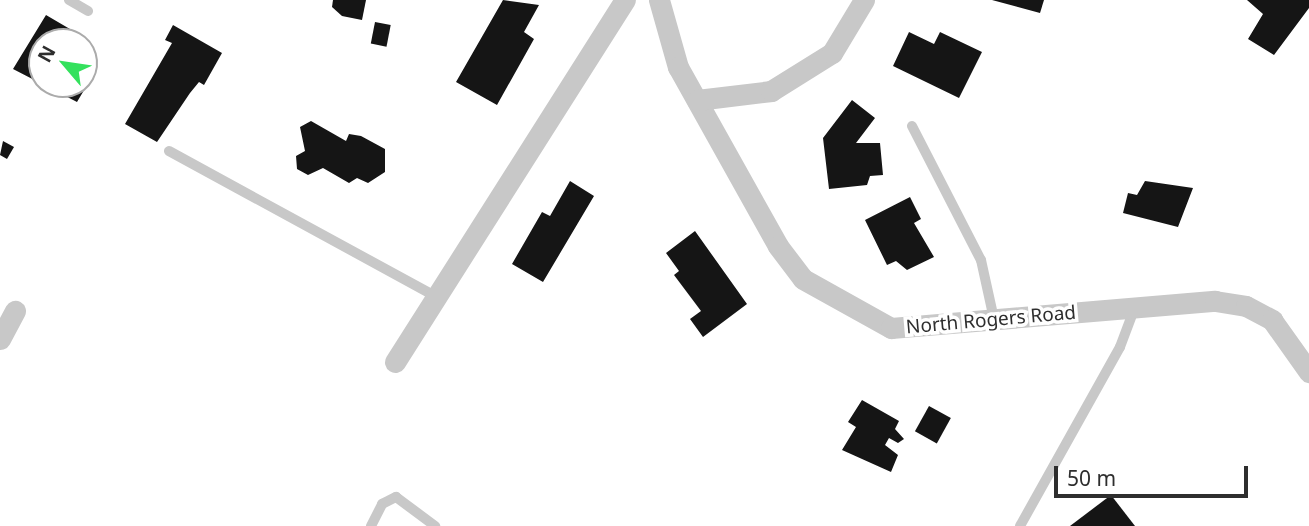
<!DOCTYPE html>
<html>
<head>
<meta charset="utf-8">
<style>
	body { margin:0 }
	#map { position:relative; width:1309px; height:526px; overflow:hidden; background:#fff; font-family:"Noto Sans",sans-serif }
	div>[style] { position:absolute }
	.building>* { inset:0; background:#151515; transform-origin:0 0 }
	.lane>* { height:10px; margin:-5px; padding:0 5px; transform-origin:5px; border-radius:5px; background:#c8c8c8 }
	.street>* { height:21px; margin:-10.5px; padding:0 10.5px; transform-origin:10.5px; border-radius:10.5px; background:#c8c8c8 }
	span { translate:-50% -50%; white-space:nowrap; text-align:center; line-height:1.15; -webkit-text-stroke:7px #fff; paint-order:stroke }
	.street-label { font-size:19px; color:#2e2e2e }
	.north { position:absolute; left:28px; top:28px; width:70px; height:70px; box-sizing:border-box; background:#fff; border:2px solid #ababab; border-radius:50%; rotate:299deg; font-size:19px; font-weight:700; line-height:28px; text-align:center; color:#2e2e2e }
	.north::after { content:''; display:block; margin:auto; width:24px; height:32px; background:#34e15d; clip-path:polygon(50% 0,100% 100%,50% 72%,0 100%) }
	.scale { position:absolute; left:1054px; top:466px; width:194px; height:32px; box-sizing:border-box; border:4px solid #2e2e2e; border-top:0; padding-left:9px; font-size:21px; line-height:24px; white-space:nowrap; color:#2e2e2e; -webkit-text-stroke:5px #fff; paint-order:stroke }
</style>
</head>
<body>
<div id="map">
	<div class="building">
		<div style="clip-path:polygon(333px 0,366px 0,362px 20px,342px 16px,332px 7px)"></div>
		<div style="clip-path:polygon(503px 0,539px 5px,524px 32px,534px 39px,497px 105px,456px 82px)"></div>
		<div style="clip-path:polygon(992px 0,1044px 0,1040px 13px)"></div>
		<div style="clip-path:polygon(1247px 0,1309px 0,1309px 8px,1274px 55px,1248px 39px,1263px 14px)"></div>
		<div style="clip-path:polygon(46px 15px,75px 32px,69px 42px,42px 42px,42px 84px,84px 84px,84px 63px,96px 70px,77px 102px,13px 69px)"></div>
		<div style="left:375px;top:22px;width:16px;height:22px;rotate:11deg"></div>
		<div style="clip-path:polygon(173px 25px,222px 53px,204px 85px,199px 82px,190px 93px,157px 142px,125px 124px,172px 43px,165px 40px)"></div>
		<div style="clip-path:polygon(909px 32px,934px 44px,940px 32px,982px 52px,959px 98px,893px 66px)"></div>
		<div style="clip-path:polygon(852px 100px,875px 118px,856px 143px,880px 143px,883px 175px,870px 176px,867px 185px,829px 189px,823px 138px)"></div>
		<div style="clip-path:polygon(311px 121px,346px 141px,349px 134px,361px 136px,385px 149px,385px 172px,368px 183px,357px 178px,349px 183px,323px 168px,308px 175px,297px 169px,296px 156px,305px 151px,300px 127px)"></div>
		<div style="clip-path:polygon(3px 141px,14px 147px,7px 159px,0 155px)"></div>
		<div style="clip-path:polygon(570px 181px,594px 196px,543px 282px,512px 264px,542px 212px,550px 216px)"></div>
		<div style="clip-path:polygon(1145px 181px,1193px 188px,1178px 227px,1123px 213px,1128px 193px,1137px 195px)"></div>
		<div style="clip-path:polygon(910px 197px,921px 219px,914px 223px,934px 257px,907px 270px,896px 261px,887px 265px,865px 220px)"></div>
		<div style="clip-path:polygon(695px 231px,747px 304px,703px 337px,690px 319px,701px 311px,674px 275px,679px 271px,666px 253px)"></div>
		<div style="clip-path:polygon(862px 400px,899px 421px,895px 429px,904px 439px,898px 443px,889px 438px,885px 445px,898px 455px,891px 472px,842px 450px,856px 427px,848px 422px)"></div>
		<div style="left:929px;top:406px;width:25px;height:29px;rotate:29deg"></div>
		<div style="clip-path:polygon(1111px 495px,1135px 526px,1070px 526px)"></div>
	</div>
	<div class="lane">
		<div style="left:69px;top:0;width:22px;rotate:30deg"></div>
		<div style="left:912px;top:126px;width:151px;rotate:62.8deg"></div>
		<div style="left:981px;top:260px;width:60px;rotate:77.6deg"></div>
		<div style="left:169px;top:151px;width:305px;rotate:28.6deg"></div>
		<div style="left:371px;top:526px;width:25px;rotate:-63deg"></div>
		<div style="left:382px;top:504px;width:16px;rotate:-27deg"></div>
		<div style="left:396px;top:497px;width:49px;rotate:36.6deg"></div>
		<div style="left:1020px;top:526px;width:205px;rotate:-60.8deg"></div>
		<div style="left:1120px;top:347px;width:43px;rotate:-69.4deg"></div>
	</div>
	<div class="street">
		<div style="left:659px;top:0;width:70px;rotate:74.2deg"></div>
		<div style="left:678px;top:67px;width:205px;rotate:60.8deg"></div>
		<div style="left:778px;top:246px;width:41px;rotate:52.9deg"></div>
		<div style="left:803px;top:279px;width:101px;rotate:29.1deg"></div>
		<div style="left:891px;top:328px;width:325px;rotate:-4.8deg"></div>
		<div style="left:1215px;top:301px;width:31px;rotate:9deg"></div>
		<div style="left:1246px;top:306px;width:30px;rotate:28deg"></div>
		<div style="left:1272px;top:320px;width:64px;rotate:54.6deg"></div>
		<div style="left:697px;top:100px;width:75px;rotate:-6.9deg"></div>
		<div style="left:771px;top:91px;width:72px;rotate:-31.9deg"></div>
		<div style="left:832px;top:53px;width:62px;rotate:-58.9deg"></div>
		<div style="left:0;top:339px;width:32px;rotate:-62deg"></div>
		<div style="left:395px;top:362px;width:429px;rotate:-57.6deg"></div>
	</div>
	<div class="street-label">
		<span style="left:991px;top:320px;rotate:-5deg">North Rogers Road</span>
	</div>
	<div class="north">N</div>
	<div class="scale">50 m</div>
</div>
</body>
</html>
